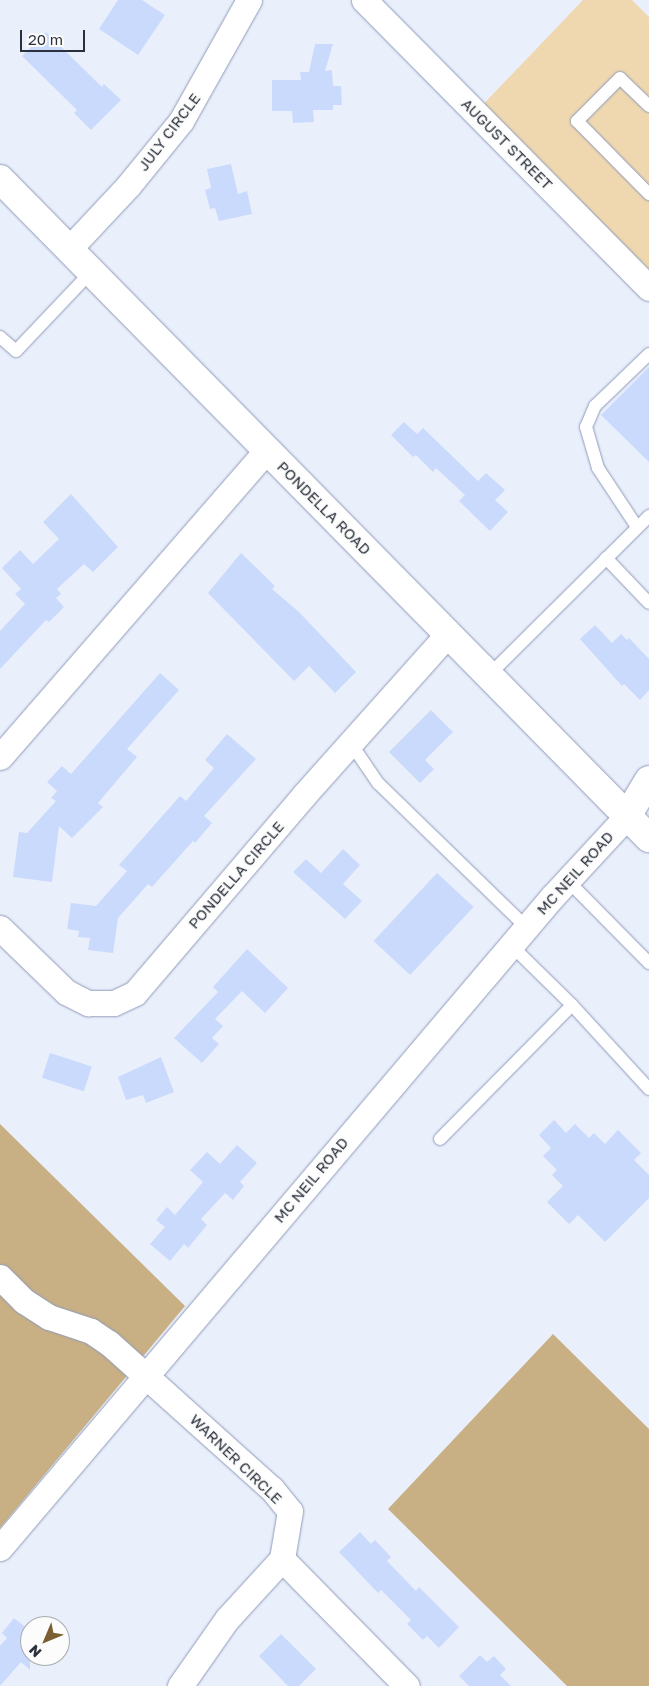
<!DOCTYPE html>
<html>
<head>
<meta charset="utf-8">
<style>
	body { margin:0 }
	#map { position:relative; width:649px; height:1686px; overflow:hidden; background:#eaeffc; font-family:"Golos Text",sans-serif }
	div>[style] { position:absolute }
	.green>* { inset:0; background:#efd8b0 }
	.forest>* { inset:0; background:#c9b084 }
	.building>* { inset:0; background:#cadafd; transform-origin:0 0 }
	.roads { filter:drop-shadow(0 0 1px #8f9bb8) drop-shadow(0 0 1px #8f9bb8) }
	.lane>* { height:12px; margin:-6px; padding:0 6px; transform-origin:6px; border-radius:6px; background:#fff }
	.street>* { height:25px; margin:-12.5px; padding:0 12.5px; transform-origin:12.5px; border-radius:12.5px; background:#fff }
	.secondary>* { height:28px; margin:-14px; padding:0 14px; transform-origin:14px; border-radius:14px; background:#fff }
	span { translate:-50% -50%; white-space:nowrap; text-align:center; line-height:1.15; -webkit-text-stroke:4.5px #fcfcfc; paint-order:stroke }
	.street-label { font-size:15px; color:#2b313c }
	.north { position:absolute; left:20px; top:1616px; width:50px; height:50px; box-sizing:border-box; background:#fcfcfc; border:1px solid #a8abaf; border-radius:50%; rotate:225deg; font-size:14px; font-weight:700; line-height:20px; text-align:center; color:#2b313c }
	.north::after { content:''; display:block; margin:auto; width:18px; height:22px; background:#795f31; clip-path:polygon(50% 0,100% 100%,50% 72%,0 100%) }
	.scale { position:absolute; left:20px; top:30px; width:65px; height:22px; box-sizing:border-box; border:2px solid #2b313c; border-top:0; padding-left:6px; font-size:15px; line-height:18px; white-space:nowrap; color:#2b313c; -webkit-text-stroke:4px #fcfcfc; paint-order:stroke }
</style>
</head>
<body>
<div id="map">
	<div class="green">
		<div style="clip-path:polygon(583px 0,632px 0,649px 17px,649px 287px,473px 115px)"></div>
	</div>
	<div class="forest">
		<div style="clip-path:polygon(0 1124px,185px 1306px,0 1528px)"></div>
		<div style="clip-path:polygon(553px 1334px,649px 1429px,649px 1686px,567px 1686px,388px 1509px)"></div>
	</div>
	<div class="building">
		<div style="clip-path:polygon(118px 0,142px 0,165px 15px,138px 55px,99px 29px)"></div>
		<div style="clip-path:polygon(46px 32px,102px 87px,104px 84px,121px 100px,91px 130px,74px 113px,77px 110px,22px 56px)"></div>
		<div style="clip-path:polygon(315px 44px,333px 44px,325px 71px,332px 70px,333px 86px,341px 86px,342px 105px,333px 105px,333px 110px,313px 110px,314px 122px,293px 123px,292px 111px,272px 111px,272px 80px,301px 80px,300px 72px,309px 72px)"></div>
		<div style="clip-path:polygon(231px 164px,238px 194px,247px 191px,252px 214px,219px 221px,215px 208px,210px 209px,205px 190px,211px 188px,207px 169px)"></div>
		<div style="clip-path:polygon(649px 367px,649px 462px,601px 415px)"></div>
		<div style="clip-path:polygon(404px 422px,417px 434px,423px 428px,478px 481px,486px 473px,505px 490px,495px 500px,508px 512px,490px 531px,459px 501px,465px 495px,436px 468px,433px 472px,416px 455px,413px 457px,391px 435px)"></div>
		<div style="clip-path:polygon(71px 494px,118px 547px,93px 572px,84px 564px,57px 589px,61px 594px,56px 598px,64px 607px,49px 622px,46px 620px,0 669px,0 631px,25px 604px,15px 594px,21px 589px,2px 568px,20px 550px,33px 564px,59px 539px,43px 522px)"></div>
		<div style="clip-path:polygon(241px 553px,275px 586px,272px 589px,299px 612px,356px 672px,335px 693px,309px 666px,294px 681px,208px 593px)"></div>
		<div style="clip-path:polygon(595px 625px,612px 643px,621px 634px,627px 640px,629px 638px,649px 659px,649px 690px,640px 700px,624px 684px,622px 686px,580px 639px)"></div>
		<div style="clip-path:polygon(160px 673px,179px 690px,127px 749px,137px 757px,98px 803px,103px 807px,72px 838px,59px 826px,52px 882px,13px 877px,19px 832px,27px 833px,56px 801px,51px 798px,57px 791px,47px 782px,62px 766px,71px 774px)"></div>
		<div style="clip-path:polygon(431px 710px,453px 732px,425px 760px,434px 769px,420px 783px,389px 752px)"></div>
		<div style="clip-path:polygon(227px 734px,256px 759px,204px 816px,212px 823px,195px 843px,193px 841px,152px 887px,148px 884px,118px 918px,113px 953px,88px 950px,90px 938px,78px 937px,79px 931px,67px 929px,71px 903px,96px 906px,127px 871px,119px 865px,180px 796px,186px 801px,214px 768px,205px 760px)"></div>
		<div style="clip-path:polygon(343px 849px,360px 865px,343px 884px,362px 901px,345px 919px,293px 872px,306px 859px,321px 873px)"></div>
		<div style="left:437px;top:873px;width:50px;height:93px;rotate:43deg"></div>
		<div style="clip-path:polygon(247px 949px,288px 988px,265px 1013px,242px 991px,215px 1019px,223px 1026px,212px 1038px,219px 1044px,202px 1063px,174px 1038px,218px 992px,213px 987px)"></div>
		<div style="left:50px;top:1053px;width:44px;height:26px;rotate:18deg"></div>
		<div style="clip-path:polygon(161px 1057px,174px 1092px,146px 1103px,143px 1095px,126px 1100px,118px 1077px)"></div>
		<div style="clip-path:polygon(554px 1120px,566px 1133px,575px 1124px,589px 1138px,594px 1133px,605px 1144px,618px 1130px,641px 1153px,634px 1160px,649px 1175px,649px 1198px,605px 1242px,578px 1215px,569px 1224px,547px 1202px,563px 1186px,552px 1175px,557px 1170px,543px 1156px,551px 1148px,539px 1135px)"></div>
		<div style="clip-path:polygon(237px 1145px,257px 1163px,240px 1182px,244px 1186px,233px 1200px,225px 1193px,201px 1219px,207px 1225px,188px 1248px,184px 1244px,170px 1261px,150px 1244px,165px 1227px,156px 1220px,167px 1207px,175px 1215px,203px 1182px,190px 1170px,207px 1152px,220px 1164px)"></div>
		<div style="clip-path:polygon(360px 1532px,371px 1544px,375px 1540px,391px 1557px,387px 1561px,416px 1591px,419px 1587px,459px 1627px,439px 1648px,427px 1636px,423px 1640px,407px 1624px,411px 1620px,381px 1590px,378px 1593px,339px 1552px)"></div>
		<div style="clip-path:polygon(14px 1618px,30px 1631px,30px 1670px,21px 1662px,0 1686px,0 1646px,7px 1638px,2px 1633px)"></div>
		<div style="clip-path:polygon(281px 1634px,316px 1669px,299px 1686px,288px 1686px,259px 1656px)"></div>
		<div style="clip-path:polygon(480px 1655px,487px 1662px,494px 1656px,506px 1669px,500px 1675px,511px 1686px,469px 1686px,459px 1676px)"></div>
	</div>
	<div class="roads">
		<div class="lane">
			<div style="left:649px;top:106px;width:40px;rotate:-136deg"></div>
			<div style="left:620px;top:78px;width:61px;rotate:135deg"></div>
			<div style="left:577px;top:121px;width:103px;rotate:45.4deg"></div>
			<div style="left:0;top:337px;width:21px;rotate:41deg"></div>
			<div style="left:16px;top:351px;width:109px;rotate:-46.5deg"></div>
			<div style="left:637px;top:527px;width:71px;rotate:-123.5deg"></div>
			<div style="left:598px;top:468px;width:43px;rotate:-106.3deg"></div>
			<div style="left:586px;top:427px;width:23px;rotate:-67deg"></div>
			<div style="left:595px;top:406px;width:75px;rotate:-43.9deg"></div>
			<div style="left:606px;top:558px;width:62px;rotate:46.3deg"></div>
			<div style="left:489px;top:675px;width:226px;rotate:-44.8deg"></div>
			<div style="left:350px;top:742px;width:50px;rotate:55.7deg"></div>
			<div style="left:378px;top:783px;width:206px;rotate:44.2deg"></div>
			<div style="left:567px;top:880px;width:117px;rotate:45.3deg"></div>
			<div style="left:572px;top:1005px;width:114px;rotate:47.5deg"></div>
			<div style="left:440px;top:1139px;width:188px;rotate:-45.4deg"></div>
			<div style="left:572px;top:1005px;width:86px;rotate:-135.5deg"></div>
		</div>
		<div class="street">
			<div style="left:364px;top:0;width:405px;rotate:45.3deg"></div>
			<div style="left:69px;top:249px;width:86px;rotate:-46.9deg"></div>
			<div style="left:128px;top:186px;width:84px;rotate:-50.8deg"></div>
			<div style="left:181px;top:121px;width:139px;rotate:-60.7deg"></div>
			<div style="left:0;top:757px;width:407px;rotate:-49deg"></div>
			<div style="left:0;top:928px;width:92px;rotate:44.1deg"></div>
			<div style="left:66px;top:992px;width:25px;rotate:27deg"></div>
			<div style="left:88px;top:1003px;width:26px"></div>
			<div style="left:114px;top:1003px;width:23px;rotate:-25deg"></div>
			<div style="left:135px;top:993px;width:260px;rotate:-49.5deg"></div>
			<div style="left:304px;top:795px;width:216px;rotate:-48.2deg"></div>
			<div style="left:0;top:1277px;width:34px;rotate:45deg"></div>
			<div style="left:24px;top:1301px;width:30px;rotate:33deg"></div>
			<div style="left:49px;top:1317px;width:44px;rotate:18.4deg"></div>
			<div style="left:91px;top:1331px;width:22px;rotate:34deg"></div>
			<div style="left:109px;top:1343px;width:219px;rotate:41.9deg"></div>
			<div style="left:272px;top:1489px;width:28px;rotate:51deg"></div>
			<div style="left:290px;top:1511px;width:49px;rotate:99.5deg"></div>
			<div style="left:0;top:1548px;width:855px;rotate:-49.7deg"></div>
			<div style="left:553px;top:896px;width:109px;rotate:-47.2deg"></div>
			<div style="left:180px;top:1686px;width:82px;rotate:-55deg"></div>
			<div style="left:227px;top:1619px;width:81px;rotate:-47.5deg"></div>
			<div style="left:282px;top:1559px;width:178px;rotate:45.5deg"></div>
		</div>
		<div class="secondary">
			<div style="left:0;top:179px;width:925px;rotate:45.44deg"></div>
			<div style="left:627px;top:816px;width:42px;rotate:-58.6deg"></div>
		</div>
	</div>
	<div class="street-label">
		<span style="left:169px;top:132px;rotate:-53deg">JULY CIRCLE</span>
		<span style="left:507px;top:144px;rotate:45deg">AUGUST STREET</span>
		<span style="left:324px;top:508px;rotate:45deg">PONDELLA ROAD</span>
		<span style="left:575px;top:873px;rotate:-48deg">MC NEIL ROAD</span>
		<span style="left:236px;top:875px;rotate:-49deg">PONDELLA CIRCLE</span>
		<span style="left:311px;top:1180px;rotate:-50deg">MC NEIL ROAD</span>
		<span style="left:236px;top:1459px;rotate:44deg">WARNER CIRCLE</span>
	</div>
	<div class="north">N</div>
	<div class="scale">20 m</div>
</div>
</body>
</html>
